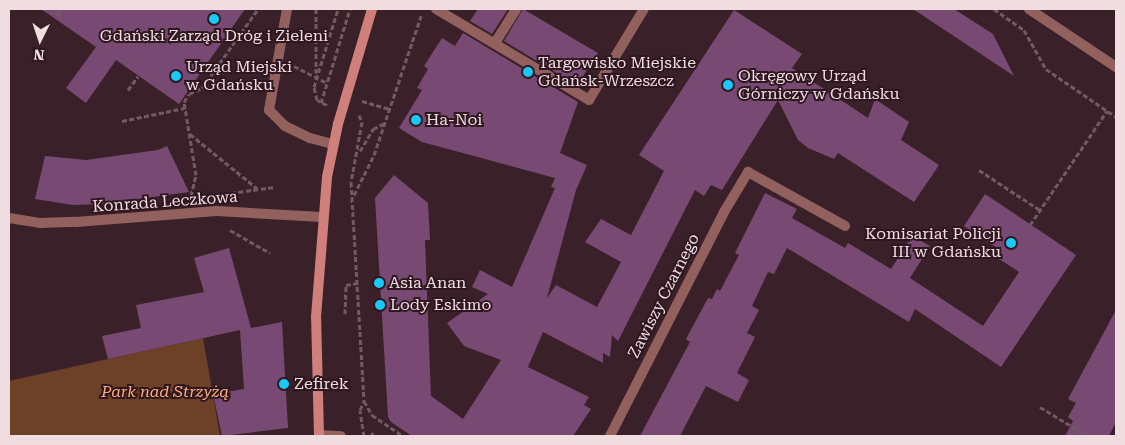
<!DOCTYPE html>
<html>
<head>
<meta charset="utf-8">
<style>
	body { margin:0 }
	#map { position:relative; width:1125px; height:445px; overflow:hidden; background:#3a2129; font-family:"Roboto Serif",serif }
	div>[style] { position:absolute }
	.green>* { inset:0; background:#6c4127 }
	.building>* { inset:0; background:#784a73 }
	.path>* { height:3px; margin-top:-1.5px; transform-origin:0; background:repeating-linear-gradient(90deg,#715a61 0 5px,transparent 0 7.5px) }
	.service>* { height:10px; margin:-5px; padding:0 5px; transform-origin:5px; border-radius:5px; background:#93615d }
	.minor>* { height:10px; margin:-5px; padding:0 5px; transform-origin:5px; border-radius:5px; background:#93615d }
	.secondary>* { height:10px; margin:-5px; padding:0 5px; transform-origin:5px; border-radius:5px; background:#cf807a }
	.dots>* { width:14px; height:14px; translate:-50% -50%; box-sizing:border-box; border:2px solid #2f1720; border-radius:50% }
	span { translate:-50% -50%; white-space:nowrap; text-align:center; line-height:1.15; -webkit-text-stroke:4px #2f1720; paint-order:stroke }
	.poi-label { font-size:16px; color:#efdde2 }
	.left { translate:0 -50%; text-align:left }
	.right { translate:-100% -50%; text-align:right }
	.street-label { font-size:16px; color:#efdde2 }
	.park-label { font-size:16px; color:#feac7b; font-style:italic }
	.frame { position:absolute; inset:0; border:10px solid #efdde2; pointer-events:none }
	.north { position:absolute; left:15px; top:15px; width:50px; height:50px; -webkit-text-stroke:4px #2f1720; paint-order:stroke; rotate:184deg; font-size:14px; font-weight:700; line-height:20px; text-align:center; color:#efdde2 }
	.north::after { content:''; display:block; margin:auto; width:18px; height:22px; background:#efdde2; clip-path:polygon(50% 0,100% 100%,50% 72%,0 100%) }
</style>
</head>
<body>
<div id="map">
	<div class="green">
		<div style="clip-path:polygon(203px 338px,220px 436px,9px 436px,9px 381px)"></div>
	</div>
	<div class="building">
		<div style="clip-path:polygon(41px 9px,245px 9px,179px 104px,116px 60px,86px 103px,66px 88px,96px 47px)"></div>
		<div style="clip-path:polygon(478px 9px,508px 9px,492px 34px,470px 21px)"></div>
		<div style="clip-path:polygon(523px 9px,598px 53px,583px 76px,570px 81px,504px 41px)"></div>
		<div style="clip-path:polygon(913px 9px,954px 9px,993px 34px,1014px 76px)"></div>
		<div style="clip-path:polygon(734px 10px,802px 54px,792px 68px,868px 118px,875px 99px,909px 122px,901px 140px,939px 165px,914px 202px,838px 153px,834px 159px,808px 148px,798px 140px,778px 100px,722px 190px,711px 185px,704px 196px,695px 190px,618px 341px,612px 335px,610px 357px,603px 353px,603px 363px,543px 332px,528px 367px,589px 397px,584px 405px,591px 409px,573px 436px,412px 436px,391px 422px,388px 417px,375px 198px,394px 175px,428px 203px,430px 240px,425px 240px,431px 396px,463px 419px,501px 360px,464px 346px,447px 323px,488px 294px,472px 287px,480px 270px,512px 287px,555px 188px,551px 187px,555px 178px,422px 142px,399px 128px,422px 90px,417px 88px,428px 69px,424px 66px,442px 38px,455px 46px,463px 33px,578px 102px,560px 153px,587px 165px,576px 190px,547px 298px,556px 285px,597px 307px,621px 262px,585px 242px,601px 219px,631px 235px,664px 171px,639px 155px)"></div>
		<div style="clip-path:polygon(167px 146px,189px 192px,101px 204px,73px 205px,35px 199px,45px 156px,86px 160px,158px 150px)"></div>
		<div style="clip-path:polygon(765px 193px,797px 209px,792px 218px,845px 248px,848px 243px,891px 269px,912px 236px,930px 246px,910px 278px,983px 326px,1019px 272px,996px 257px,1000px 250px,964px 226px,985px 194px,1076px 255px,1001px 367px,915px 309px,909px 322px,787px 248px,774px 274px,768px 272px,752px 306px,759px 310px,747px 333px,755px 337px,737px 373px,749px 380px,738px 402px,706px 386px,680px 436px,640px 436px,690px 342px,686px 339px,708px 298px,712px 299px,717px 289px,720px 291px,739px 255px,735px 253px)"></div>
		<div style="clip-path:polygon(229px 248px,251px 328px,282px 322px,288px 428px,222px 436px,213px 394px,244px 389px,240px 330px,108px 359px,102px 336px,141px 328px,136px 305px,204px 292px,194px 258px)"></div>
		<div style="clip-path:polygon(1116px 310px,1116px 422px,1109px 436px,1065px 436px,1073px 421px,1068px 417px,1076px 403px,1068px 399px)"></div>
	</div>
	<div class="path">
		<div style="left:316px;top:9px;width:64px;rotate:90deg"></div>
		<div style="left:994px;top:9px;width:37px;rotate:35deg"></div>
		<div style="left:1024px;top:30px;width:45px;rotate:60.6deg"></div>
		<div style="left:1046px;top:69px;width:85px;rotate:34.4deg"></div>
		<div style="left:60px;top:16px;width:4px;rotate:-146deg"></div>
		<div style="left:57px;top:14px;width:6px;rotate:-51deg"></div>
		<div style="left:294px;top:66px;width:37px;rotate:27deg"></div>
		<div style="left:128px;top:90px;width:17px;rotate:-54deg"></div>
		<div style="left:362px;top:101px;width:29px;rotate:16deg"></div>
		<div style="left:321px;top:103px;width:98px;rotate:-72.9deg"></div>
		<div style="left:327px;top:105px;width:11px;rotate:-153deg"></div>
		<div style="left:317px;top:100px;width:13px;rotate:-103deg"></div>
		<div style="left:314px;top:87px;width:82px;rotate:-72.9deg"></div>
		<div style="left:359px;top:115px;width:8px;rotate:67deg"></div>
		<div style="left:362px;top:122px;width:61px;rotate:100.4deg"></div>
		<div style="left:351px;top:182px;width:219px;rotate:86.6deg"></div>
		<div style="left:364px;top:401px;width:16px;rotate:60deg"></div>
		<div style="left:372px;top:415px;width:37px;rotate:34deg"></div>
		<div style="left:122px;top:121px;width:64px;rotate:-11.7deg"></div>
		<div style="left:190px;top:134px;width:87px;rotate:39deg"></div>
		<div style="left:360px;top:151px;width:26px;rotate:-59deg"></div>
		<div style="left:373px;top:129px;width:13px;rotate:-27deg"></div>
		<div style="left:979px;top:170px;width:73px;rotate:33.3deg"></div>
		<div style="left:231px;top:193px;width:44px;rotate:-7.8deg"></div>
		<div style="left:354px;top:195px;width:45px;rotate:-63.4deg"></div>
		<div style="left:374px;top:155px;width:147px;rotate:-71.3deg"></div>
		<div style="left:191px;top:196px;width:22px;rotate:-77deg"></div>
		<div style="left:196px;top:175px;width:74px;rotate:-99.3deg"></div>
		<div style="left:184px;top:102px;width:9px;rotate:-58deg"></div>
		<div style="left:189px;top:94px;width:14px;rotate:-25deg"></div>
		<div style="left:202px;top:88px;width:97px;rotate:-54.7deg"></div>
		<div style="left:1030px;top:225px;width:138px;rotate:-56deg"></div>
		<div style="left:230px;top:230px;width:46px;rotate:29.9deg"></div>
		<div style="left:345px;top:314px;width:29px;rotate:-88deg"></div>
		<div style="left:346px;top:285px;width:12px;rotate:-9deg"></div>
		<div style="left:1040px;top:407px;width:56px;rotate:31.1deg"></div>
		<div style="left:364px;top:436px;width:26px;rotate:-99deg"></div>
		<div style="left:360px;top:410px;width:10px;rotate:-66deg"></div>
		<div style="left:371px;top:436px;width:4px;rotate:-56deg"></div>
	</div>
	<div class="service">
		<div style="left:287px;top:9px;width:103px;rotate:100.1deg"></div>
		<div style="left:269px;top:110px;width:23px;rotate:45deg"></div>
		<div style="left:285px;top:126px;width:28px;rotate:26deg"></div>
		<div style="left:310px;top:138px;width:24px;rotate:15deg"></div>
		<div style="left:436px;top:9px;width:178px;rotate:30.7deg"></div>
		<div style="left:589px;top:100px;width:106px;rotate:-58.9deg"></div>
		<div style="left:495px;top:43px;width:40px;rotate:-58deg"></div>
		<div style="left:748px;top:172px;width:111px;rotate:29.1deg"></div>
	</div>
	<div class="minor">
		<div style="left:1029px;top:9px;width:105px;rotate:33.7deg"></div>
		<div style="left:9px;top:218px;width:31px;rotate:9deg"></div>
		<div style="left:40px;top:223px;width:36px;rotate:-2deg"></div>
		<div style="left:76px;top:222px;width:141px;rotate:-4.5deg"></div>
		<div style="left:217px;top:211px;width:105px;rotate:3.3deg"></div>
		<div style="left:319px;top:435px;width:22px;rotate:3deg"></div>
		<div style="left:610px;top:436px;width:251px;rotate:-63deg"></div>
		<div style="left:724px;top:212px;width:47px;rotate:-59deg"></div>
	</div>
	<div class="secondary">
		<div style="left:319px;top:436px;width:119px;rotate:-91.4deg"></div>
		<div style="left:316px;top:317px;width:140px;rotate:-85.5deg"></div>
		<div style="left:327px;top:177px;width:54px;rotate:-78.3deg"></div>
		<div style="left:338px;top:124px;width:120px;rotate:-73.5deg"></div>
	</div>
	<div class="dots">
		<div style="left:214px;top:19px;background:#17cafb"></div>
		<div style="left:528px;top:72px;background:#17cafb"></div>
		<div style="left:176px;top:76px;background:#17cafb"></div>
		<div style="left:728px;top:85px;background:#17cafb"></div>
		<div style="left:416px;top:120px;background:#17cafb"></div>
		<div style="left:1011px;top:243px;background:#17cafb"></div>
		<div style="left:379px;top:283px;background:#17cafb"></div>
		<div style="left:380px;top:305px;background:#17cafb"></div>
		<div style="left:284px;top:384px;background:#17cafb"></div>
	</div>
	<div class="poi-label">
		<span style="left:214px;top:36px">Gdański Zarząd Dróg i Zieleni</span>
		<span class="left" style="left:538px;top:72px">Targowisko Miejskie<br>Gdańsk-Wrzeszcz</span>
		<span class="left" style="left:186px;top:76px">Urząd Miejski<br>w Gdańsku</span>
		<span class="left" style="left:738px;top:85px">Okręgowy Urząd<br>Górniczy w Gdańsku</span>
		<span class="left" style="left:426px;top:120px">Ha-Noi</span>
		<span class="right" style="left:1001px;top:243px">Komisariat Policji<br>III w Gdańsku</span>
		<span class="left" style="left:389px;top:283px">Asia Anan</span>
		<span class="left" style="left:390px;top:305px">Lody Eskimo</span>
		<span class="left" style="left:294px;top:384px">Zefirek</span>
	</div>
	<div class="street-label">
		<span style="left:165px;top:202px;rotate:-4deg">Konrada Leczkowa</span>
		<span style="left:664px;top:296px;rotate:-63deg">Zawiszy Czarnego</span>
	</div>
	<div class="park-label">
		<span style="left:165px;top:392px">Park nad Strzyżą</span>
	</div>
	<div class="frame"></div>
	<div class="north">N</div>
</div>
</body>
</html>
